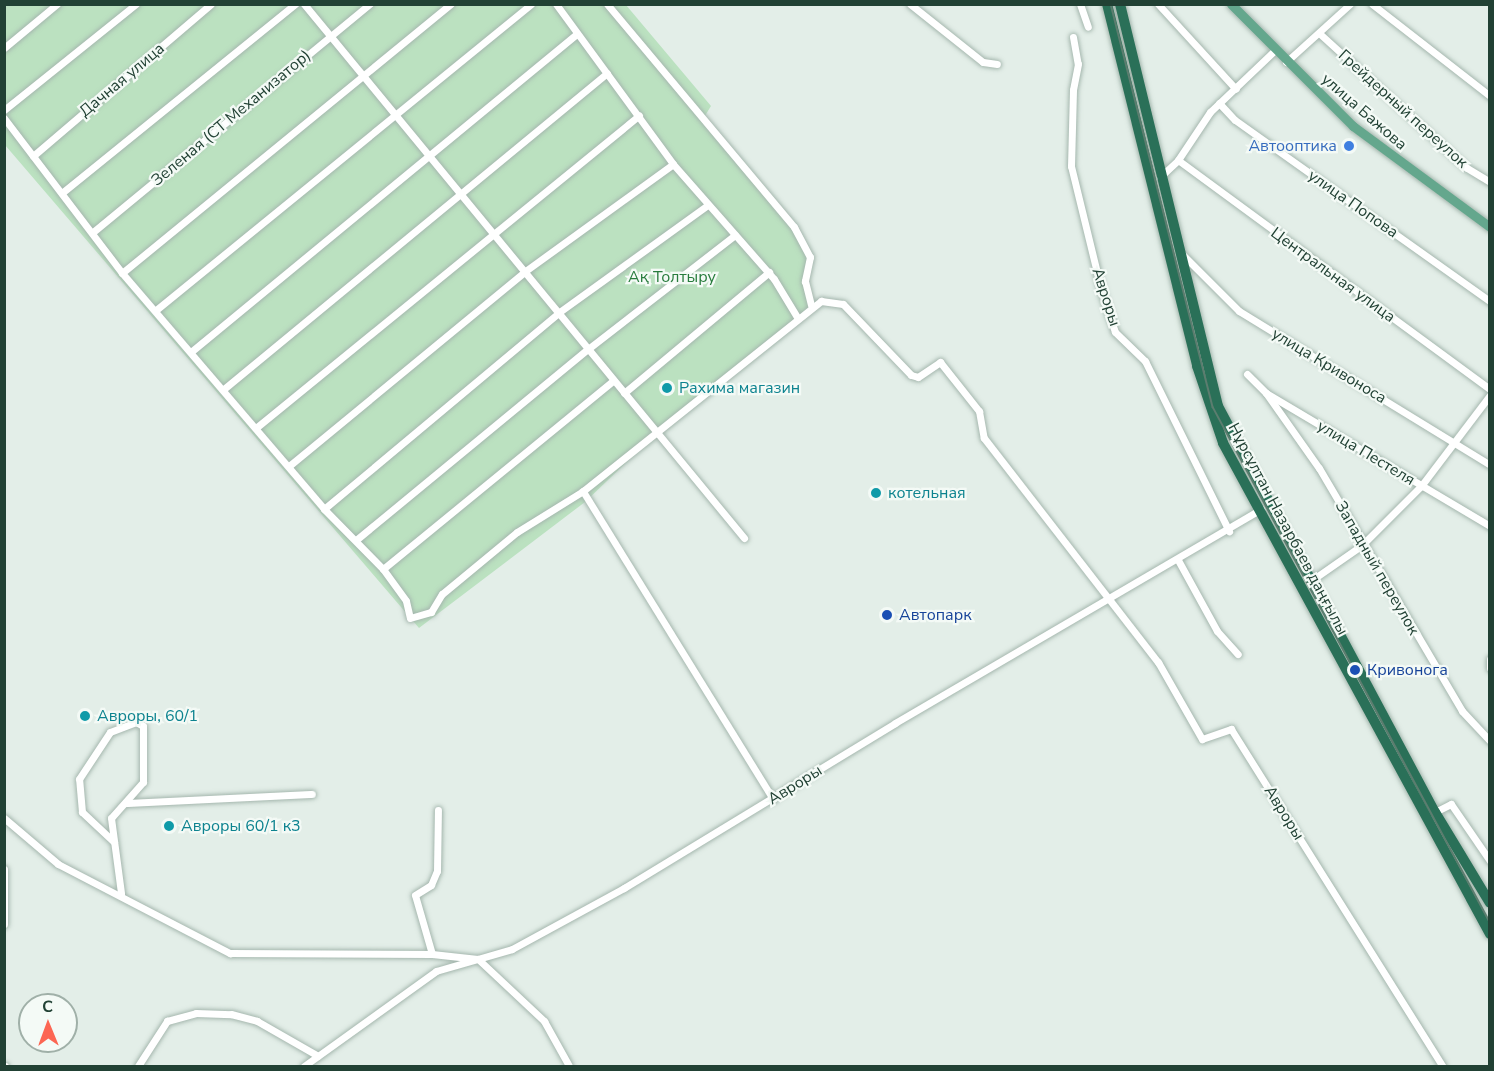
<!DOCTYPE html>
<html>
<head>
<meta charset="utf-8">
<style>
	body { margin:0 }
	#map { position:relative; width:1494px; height:1071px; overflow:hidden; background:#e3eee8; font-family:"Nunito Sans",sans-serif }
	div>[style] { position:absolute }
	.green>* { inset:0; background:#bbe1c0 }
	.roads { filter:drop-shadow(0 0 2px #a5b7ae) drop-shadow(0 0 2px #a5b7ae) }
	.minor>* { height:7px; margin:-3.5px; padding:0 3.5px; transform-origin:3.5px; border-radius:3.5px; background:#fff }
	.major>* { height:9px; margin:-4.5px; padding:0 4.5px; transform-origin:4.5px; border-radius:4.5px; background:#64a78d }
	.highway>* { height:10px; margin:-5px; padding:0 5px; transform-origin:5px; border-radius:5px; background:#2a7058 }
	.tram>* { height:1.5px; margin:-0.75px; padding:0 0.75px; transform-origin:0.75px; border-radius:0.75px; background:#5c7d6f }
	.dots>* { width:16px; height:16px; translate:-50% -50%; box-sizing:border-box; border:3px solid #f4faf6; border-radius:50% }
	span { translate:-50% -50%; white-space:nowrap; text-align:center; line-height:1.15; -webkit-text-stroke:4.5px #f4faf6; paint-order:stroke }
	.street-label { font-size:16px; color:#214134 }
	.shop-label { font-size:16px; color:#366cbe }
	.right { translate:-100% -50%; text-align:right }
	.park-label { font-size:16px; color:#287c3d }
	.culture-label { font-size:16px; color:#0d838f }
	.left { translate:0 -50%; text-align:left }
	.transit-label { font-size:16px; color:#164399 }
	.frame { position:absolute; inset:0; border:6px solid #214134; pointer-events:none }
	.north { position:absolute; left:18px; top:993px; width:60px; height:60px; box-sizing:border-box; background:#f4faf6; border:2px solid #a0b0a8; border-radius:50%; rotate:359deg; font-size:16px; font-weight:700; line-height:24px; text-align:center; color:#214134 }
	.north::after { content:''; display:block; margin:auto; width:21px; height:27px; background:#fc6653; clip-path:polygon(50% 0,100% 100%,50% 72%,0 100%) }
</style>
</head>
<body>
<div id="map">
	<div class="green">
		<div style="clip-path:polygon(4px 5px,626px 5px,711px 106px,703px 119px,794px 227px,810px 257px,805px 281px,811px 305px,657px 433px,585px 502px,419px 628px,5px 145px)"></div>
	</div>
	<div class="roads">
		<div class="minor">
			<div style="left:304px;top:4px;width:692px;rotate:50.51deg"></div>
			<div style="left:556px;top:4px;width:198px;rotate:53.8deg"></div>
			<div style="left:673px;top:164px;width:153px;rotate:48.7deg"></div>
			<div style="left:774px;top:279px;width:44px;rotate:58.8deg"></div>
			<div style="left:607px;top:4px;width:291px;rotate:50deg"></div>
			<div style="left:794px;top:227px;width:34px;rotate:62deg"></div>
			<div style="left:810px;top:257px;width:25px;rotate:102deg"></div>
			<div style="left:805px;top:281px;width:25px;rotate:76deg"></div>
			<div style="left:910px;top:4px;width:93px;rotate:38.5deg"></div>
			<div style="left:983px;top:62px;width:14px;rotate:8deg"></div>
			<div style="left:1080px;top:4px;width:24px;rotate:71deg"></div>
			<div style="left:1158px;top:4px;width:115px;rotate:47.5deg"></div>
			<div style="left:1372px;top:4px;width:150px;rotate:37.9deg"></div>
			<div style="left:1319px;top:33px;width:200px;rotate:42.4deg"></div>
			<div style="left:1467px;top:168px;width:27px;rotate:31deg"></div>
			<div style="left:1073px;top:37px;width:27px;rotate:80deg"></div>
			<div style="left:1078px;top:64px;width:26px;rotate:101deg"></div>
			<div style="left:1073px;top:90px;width:76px;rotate:91.5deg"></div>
			<div style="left:1071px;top:166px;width:131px;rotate:76.3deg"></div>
			<div style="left:1102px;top:293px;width:41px;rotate:71.6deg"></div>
			<div style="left:1115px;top:332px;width:42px;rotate:44deg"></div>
			<div style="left:1145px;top:361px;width:190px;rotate:63.7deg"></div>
			<div style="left:4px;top:48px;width:69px;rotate:-39.7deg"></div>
			<div style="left:1286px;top:62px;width:86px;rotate:-42.2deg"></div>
			<div style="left:1219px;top:103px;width:23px;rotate:47deg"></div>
			<div style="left:1235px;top:120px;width:313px;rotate:35.4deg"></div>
			<div style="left:4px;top:110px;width:169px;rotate:-38.8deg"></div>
			<div style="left:4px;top:118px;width:195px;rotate:52.7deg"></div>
			<div style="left:122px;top:273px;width:311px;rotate:49.4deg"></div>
			<div style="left:324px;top:509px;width:84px;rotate:45.5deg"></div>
			<div style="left:383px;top:569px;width:39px;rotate:54deg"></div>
			<div style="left:406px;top:601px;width:17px;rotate:77deg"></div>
			<div style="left:410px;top:618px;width:22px;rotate:-16deg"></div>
			<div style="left:431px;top:612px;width:21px;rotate:-59deg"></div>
			<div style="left:442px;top:594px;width:97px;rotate:-39.6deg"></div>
			<div style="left:517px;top:532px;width:78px;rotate:-31.8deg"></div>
			<div style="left:33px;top:156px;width:234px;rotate:-40.5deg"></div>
			<div style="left:1178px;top:160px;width:387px;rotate:36.3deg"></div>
			<div style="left:1160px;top:177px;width:25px;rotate:-43deg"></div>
			<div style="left:1178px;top:160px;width:58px;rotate:-56.3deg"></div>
			<div style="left:1210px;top:112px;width:88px;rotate:-43.6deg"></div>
			<div style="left:63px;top:192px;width:299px;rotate:-39deg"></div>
			<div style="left:93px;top:232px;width:359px;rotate:-39.5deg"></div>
			<div style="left:1181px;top:253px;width:82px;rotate:45deg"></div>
			<div style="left:1239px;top:311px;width:294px;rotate:31.5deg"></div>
			<div style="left:122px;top:273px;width:425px;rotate:-39.3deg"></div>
			<div style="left:156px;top:310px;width:484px;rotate:-39.2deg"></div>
			<div style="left:192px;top:351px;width:498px;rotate:-39.5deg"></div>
			<div style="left:1247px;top:374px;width:27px;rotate:45deg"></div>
			<div style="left:1266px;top:393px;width:261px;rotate:30.7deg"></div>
			<div style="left:225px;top:388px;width:495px;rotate:-39.5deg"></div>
			<div style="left:624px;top:393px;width:189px;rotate:-39.8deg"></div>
			<div style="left:1266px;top:393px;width:92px;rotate:54.8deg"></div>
			<div style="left:1319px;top:468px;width:282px;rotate:59.5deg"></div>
			<div style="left:1462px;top:711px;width:41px;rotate:47deg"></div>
			<div style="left:257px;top:427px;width:493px;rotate:-39.2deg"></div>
			<div style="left:289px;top:466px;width:305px;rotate:-39.5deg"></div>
			<div style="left:524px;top:272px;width:184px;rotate:-35.9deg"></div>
			<div style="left:324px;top:509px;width:305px;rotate:-39.9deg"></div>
			<div style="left:558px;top:313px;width:185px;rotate:-35.8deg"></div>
			<div style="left:356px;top:540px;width:301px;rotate:-39.5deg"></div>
			<div style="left:588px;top:349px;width:186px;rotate:-37.8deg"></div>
			<div style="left:1178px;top:560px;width:81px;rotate:61.2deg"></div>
			<div style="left:1217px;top:631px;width:31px;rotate:48deg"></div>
			<div style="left:383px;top:569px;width:298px;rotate:-39.3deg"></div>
			<div style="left:1312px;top:580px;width:61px;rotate:-35deg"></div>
			<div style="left:1362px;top:545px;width:83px;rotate:-45deg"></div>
			<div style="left:1421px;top:486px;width:114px;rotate:-52.8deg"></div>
			<div style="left:1490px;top:659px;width:9px;rotate:90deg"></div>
			<div style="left:773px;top:799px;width:362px;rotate:-121.7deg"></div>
			<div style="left:583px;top:491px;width:305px;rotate:-38.6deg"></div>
			<div style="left:821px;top:301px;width:22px;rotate:8deg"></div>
			<div style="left:843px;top:304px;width:98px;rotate:46.2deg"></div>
			<div style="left:911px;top:375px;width:7px;rotate:16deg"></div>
			<div style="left:918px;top:377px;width:27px;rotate:-34deg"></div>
			<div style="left:940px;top:362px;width:63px;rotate:51.5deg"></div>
			<div style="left:979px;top:411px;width:27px;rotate:80deg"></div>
			<div style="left:984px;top:438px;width:284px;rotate:52.2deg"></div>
			<div style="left:1158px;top:662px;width:89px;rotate:60.3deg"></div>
			<div style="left:1202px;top:739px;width:31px;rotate:-19deg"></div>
			<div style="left:1231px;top:729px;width:398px;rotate:57.9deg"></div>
			<div style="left:126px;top:803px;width:186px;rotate:-2.8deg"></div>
			<div style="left:1435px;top:812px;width:18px;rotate:-27deg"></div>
			<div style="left:1451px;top:804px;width:69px;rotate:55.6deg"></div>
			<div style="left:4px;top:818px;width:71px;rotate:40.4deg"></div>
			<div style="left:58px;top:864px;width:194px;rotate:27.4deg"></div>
			<div style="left:230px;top:953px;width:202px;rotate:0.3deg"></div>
			<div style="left:432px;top:954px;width:46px;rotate:6.2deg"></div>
			<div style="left:478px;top:959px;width:91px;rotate:43.2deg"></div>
			<div style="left:544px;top:1021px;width:51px;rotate:60.9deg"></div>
			<div style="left:114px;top:842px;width:44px;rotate:-136.8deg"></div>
			<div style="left:82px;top:812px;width:33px;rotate:-95deg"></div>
			<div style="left:79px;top:779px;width:56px;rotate:-56.6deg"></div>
			<div style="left:110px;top:732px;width:28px;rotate:-21deg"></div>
			<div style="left:136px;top:722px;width:8px;rotate:30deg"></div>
			<div style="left:143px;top:726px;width:56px;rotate:90deg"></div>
			<div style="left:143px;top:782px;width:48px;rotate:131.6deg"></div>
			<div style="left:111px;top:818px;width:76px;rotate:82.4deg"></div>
			<div style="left:4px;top:869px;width:55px;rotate:90deg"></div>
			<div style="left:432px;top:954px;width:61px;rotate:-106.1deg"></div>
			<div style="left:415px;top:895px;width:19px;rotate:-32deg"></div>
			<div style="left:431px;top:885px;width:15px;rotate:-67deg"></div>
			<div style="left:437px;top:871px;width:61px;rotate:-89.1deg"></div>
			<div style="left:4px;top:1066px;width:1px"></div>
			<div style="left:138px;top:1066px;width:54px;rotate:-57.2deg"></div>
			<div style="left:167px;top:1021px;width:30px;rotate:-15deg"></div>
			<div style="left:196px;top:1013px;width:35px;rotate:2deg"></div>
			<div style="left:231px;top:1014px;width:27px;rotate:15deg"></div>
			<div style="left:257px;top:1021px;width:70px;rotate:29.8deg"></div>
			<div style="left:304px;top:1066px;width:163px;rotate:-35.7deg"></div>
			<div style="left:436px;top:971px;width:79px;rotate:-16.1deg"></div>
			<div style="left:512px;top:949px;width:128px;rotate:-28.6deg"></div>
			<div style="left:624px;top:888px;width:317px;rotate:-31.3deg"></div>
			<div style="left:895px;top:723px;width:424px;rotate:-30.3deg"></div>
		</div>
		<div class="major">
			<div style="left:1231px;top:4px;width:173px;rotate:45deg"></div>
			<div style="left:1353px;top:126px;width:170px;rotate:36.4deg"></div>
		</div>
		<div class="highway">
			<div style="left:1107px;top:4px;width:373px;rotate:76deg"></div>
			<div style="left:1197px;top:366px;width:81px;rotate:71.3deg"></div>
			<div style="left:1223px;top:443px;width:559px;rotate:61.46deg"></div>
			<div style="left:1120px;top:4px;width:414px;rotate:76.3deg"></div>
			<div style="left:1218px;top:406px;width:460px;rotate:61.9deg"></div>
			<div style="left:1435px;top:812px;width:106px;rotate:58.9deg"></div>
		</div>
	</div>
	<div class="tram">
		<div style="left:1111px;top:4px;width:416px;rotate:75.8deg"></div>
		<div style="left:1213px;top:407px;width:585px;rotate:61.73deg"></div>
	</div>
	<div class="dots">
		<div style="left:1349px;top:146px;background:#3f7fe0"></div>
		<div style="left:667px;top:388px;background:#0f9aa8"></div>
		<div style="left:876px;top:493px;background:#0f9aa8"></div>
		<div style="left:887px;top:615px;background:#1a4fb4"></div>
		<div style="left:1355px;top:670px;background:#1a4fb4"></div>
		<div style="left:85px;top:716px;background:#0f9aa8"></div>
		<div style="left:169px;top:826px;background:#0f9aa8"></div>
	</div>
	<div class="street-label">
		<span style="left:122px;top:80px;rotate:-40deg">Дачная улица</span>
		<span style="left:1403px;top:109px;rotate:42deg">Грейдерный переулок</span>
		<span style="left:1364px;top:112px;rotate:41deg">улица Бажова</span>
		<span style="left:231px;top:118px;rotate:-40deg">Зеленая (СТ Механизатор)</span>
		<span style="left:1353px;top:204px;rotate:35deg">улица Попова</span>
		<span style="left:1333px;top:275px;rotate:36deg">Центральная улица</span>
		<span style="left:1106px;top:297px;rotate:72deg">Авроры</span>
		<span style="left:1329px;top:366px;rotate:31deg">улица Кривоноса</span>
		<span style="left:1366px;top:453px;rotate:31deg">улица Пестеля</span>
		<span style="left:1288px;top:529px;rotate:62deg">Нұрсұлтан Назарбаев даңғылы</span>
		<span style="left:1377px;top:568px;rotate:60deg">Западный переулок</span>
		<span style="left:795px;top:785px;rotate:-32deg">Авроры</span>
		<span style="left:1284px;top:813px;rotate:58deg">Авроры</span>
	</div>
	<div class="shop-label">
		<span class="right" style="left:1337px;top:146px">Автооптика</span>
	</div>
	<div class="park-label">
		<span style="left:672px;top:277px">Ақ Толтыру</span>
	</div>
	<div class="culture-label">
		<span class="left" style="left:679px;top:388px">Рахима магазин</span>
		<span class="left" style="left:888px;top:493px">котельная</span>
		<span class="left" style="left:97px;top:716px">Авроры, 60/1</span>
		<span class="left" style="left:181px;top:826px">Авроры 60/1 к3</span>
	</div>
	<div class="transit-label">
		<span class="left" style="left:899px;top:615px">Автопарк</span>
		<span class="left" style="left:1367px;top:670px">Кривонога</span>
	</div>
	<div class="frame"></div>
	<div class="north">С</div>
</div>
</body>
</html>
